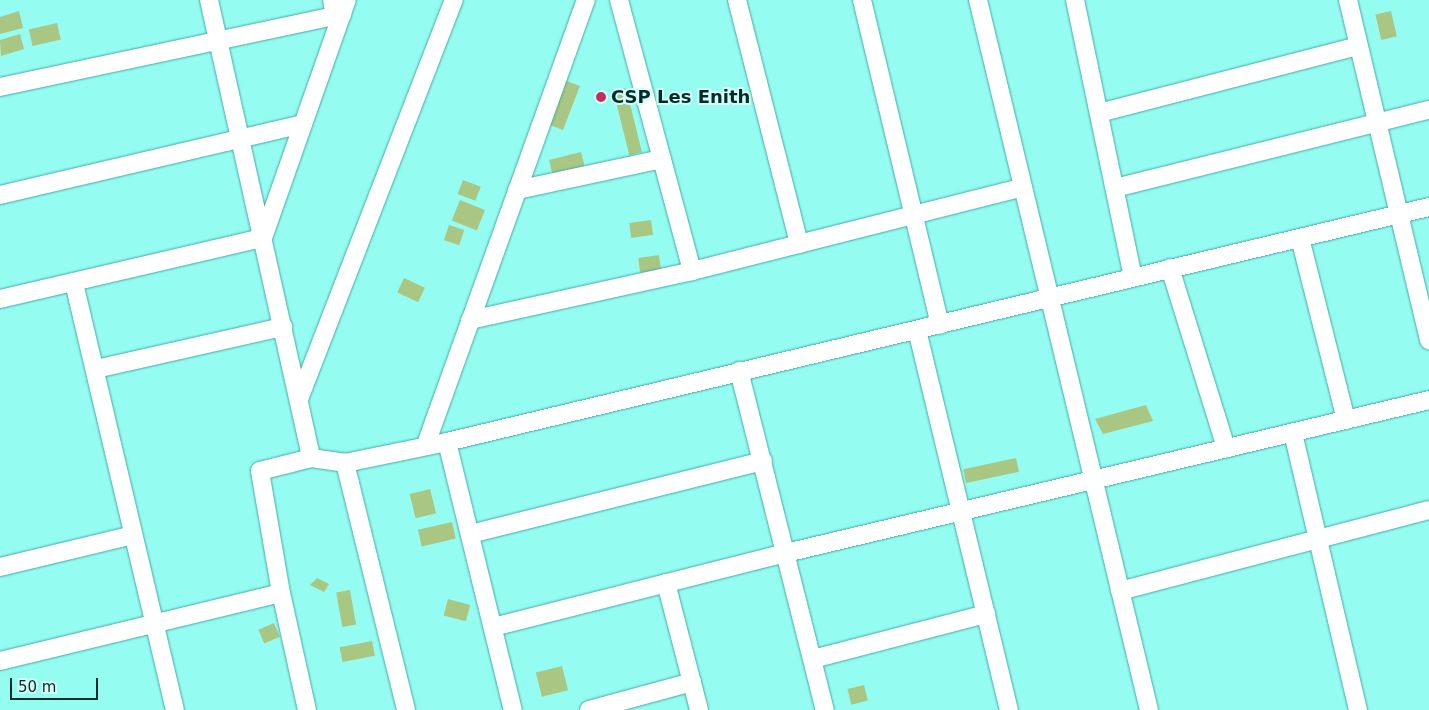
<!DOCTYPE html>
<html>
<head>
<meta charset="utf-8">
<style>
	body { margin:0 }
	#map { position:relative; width:1429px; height:710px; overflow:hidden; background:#95fcf2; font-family:"DejaVu Sans",sans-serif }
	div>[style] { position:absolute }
	.building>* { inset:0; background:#a9c782; transform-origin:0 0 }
	.roads { filter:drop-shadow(0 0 1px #41aca3) drop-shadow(0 0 1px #41aca3) }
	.minor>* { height:18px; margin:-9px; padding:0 9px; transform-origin:9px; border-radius:9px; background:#fff }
	.dots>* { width:14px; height:14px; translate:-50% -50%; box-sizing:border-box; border:2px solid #d7fdf8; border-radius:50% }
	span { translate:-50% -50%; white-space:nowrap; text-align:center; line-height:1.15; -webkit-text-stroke:4px #d7fdf8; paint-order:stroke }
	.poi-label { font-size:18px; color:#002d2a; font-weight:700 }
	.left { translate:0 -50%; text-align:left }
	.scale { position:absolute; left:10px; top:678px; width:88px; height:22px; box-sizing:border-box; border:2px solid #002d2a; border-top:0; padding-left:6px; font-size:15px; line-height:18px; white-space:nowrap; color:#002d2a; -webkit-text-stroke:4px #d7fdf8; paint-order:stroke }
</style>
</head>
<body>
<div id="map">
	<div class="building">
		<div style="clip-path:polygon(19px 11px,23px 28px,0 34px,0 17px)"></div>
		<div style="left:1391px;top:11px;width:26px;height:16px;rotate:77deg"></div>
		<div style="left:57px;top:23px;width:17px;height:29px;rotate:77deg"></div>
		<div style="clip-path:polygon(20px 34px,24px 49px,1px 56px,0 40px)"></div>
		<div style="left:564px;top:80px;width:17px;height:47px;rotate:21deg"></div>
		<div style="left:626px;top:88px;width:66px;height:13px;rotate:76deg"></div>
		<div style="left:581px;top:152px;width:16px;height:33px;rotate:76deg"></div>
		<div style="left:463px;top:180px;width:19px;height:15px;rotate:21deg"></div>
		<div style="left:460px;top:200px;width:27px;height:22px;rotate:22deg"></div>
		<div style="left:651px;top:220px;width:15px;height:22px;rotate:82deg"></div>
		<div style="left:449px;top:225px;width:16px;height:16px;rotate:18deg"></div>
		<div style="left:659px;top:255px;width:15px;height:21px;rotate:82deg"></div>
		<div style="left:404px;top:278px;width:23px;height:16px;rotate:25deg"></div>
		<div style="clip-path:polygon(1146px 405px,1153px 421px,1103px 434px,1095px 419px)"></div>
		<div style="left:1016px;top:458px;width:14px;height:54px;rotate:78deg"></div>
		<div style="left:430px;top:489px;width:25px;height:21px;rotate:76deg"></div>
		<div style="left:452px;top:522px;width:17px;height:35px;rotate:77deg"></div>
		<div style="clip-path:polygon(317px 578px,329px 584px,324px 592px,310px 585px)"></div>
		<div style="left:350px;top:590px;width:35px;height:14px;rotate:80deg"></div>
		<div style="left:448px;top:599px;width:23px;height:17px;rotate:15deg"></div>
		<div style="left:274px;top:623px;width:15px;height:17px;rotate:67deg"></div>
		<div style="left:372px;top:641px;width:15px;height:33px;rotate:79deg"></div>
		<div style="left:562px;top:666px;width:25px;height:27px;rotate:76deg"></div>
		<div style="left:864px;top:685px;width:16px;height:17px;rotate:76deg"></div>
	</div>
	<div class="roads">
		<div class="minor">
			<div style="left:209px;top:0;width:469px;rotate:77.4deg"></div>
			<div style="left:332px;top:0;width:15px;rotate:79deg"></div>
			<div style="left:619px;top:0;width:281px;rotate:74.9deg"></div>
			<div style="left:737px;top:0;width:252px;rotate:75.7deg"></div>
			<div style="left:862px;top:0;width:334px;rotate:76.5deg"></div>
			<div style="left:978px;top:0;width:730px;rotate:76.46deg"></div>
			<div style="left:1075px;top:0;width:283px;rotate:78.2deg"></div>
			<div style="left:1348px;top:0;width:350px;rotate:76.6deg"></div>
			<div style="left:0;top:87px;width:350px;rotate:-12deg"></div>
			<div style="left:1099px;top:113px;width:268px;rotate:-14.5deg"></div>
			<div style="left:1115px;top:188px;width:324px;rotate:-14deg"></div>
			<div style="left:517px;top:190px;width:148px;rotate:-12.1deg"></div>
			<div style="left:0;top:195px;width:311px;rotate:-13.2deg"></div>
			<div style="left:1300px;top:238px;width:188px;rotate:75.8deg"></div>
			<div style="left:1170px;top:268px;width:189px;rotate:72.7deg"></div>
			<div style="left:74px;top:283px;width:439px;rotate:76.7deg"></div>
			<div style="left:0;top:299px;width:270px;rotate:-13.1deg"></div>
			<div style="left:263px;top:238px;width:252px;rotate:-70.6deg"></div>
			<div style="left:470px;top:320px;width:227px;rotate:-12.4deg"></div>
			<div style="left:692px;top:271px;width:341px;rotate:-14.2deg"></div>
			<div style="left:917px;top:330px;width:391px;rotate:76.4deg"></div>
			<div style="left:96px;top:369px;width:192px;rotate:-12.7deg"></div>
			<div style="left:739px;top:371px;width:350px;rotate:75.8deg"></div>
			<div style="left:299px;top:399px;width:428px;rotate:-68.8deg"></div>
			<div style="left:1293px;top:433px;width:285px;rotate:76.8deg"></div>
			<div style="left:447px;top:442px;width:276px;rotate:76.2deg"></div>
			<div style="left:426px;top:444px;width:472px;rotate:-70.2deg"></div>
			<div style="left:345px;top:463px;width:254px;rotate:76.1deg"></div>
			<div style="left:470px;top:534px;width:302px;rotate:-14deg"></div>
			<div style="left:0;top:567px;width:137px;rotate:-13.5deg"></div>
			<div style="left:666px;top:583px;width:131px;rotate:75.4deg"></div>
			<div style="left:1120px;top:591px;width:319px;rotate:-14.7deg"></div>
			<div style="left:493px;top:627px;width:302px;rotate:-14.2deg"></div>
			<div style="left:786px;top:553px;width:661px;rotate:-13.38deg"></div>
			<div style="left:813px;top:659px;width:179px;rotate:-14.6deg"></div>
			<div style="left:0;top:661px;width:289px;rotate:-13.6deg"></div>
			<div style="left:307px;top:710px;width:120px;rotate:-102.5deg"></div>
			<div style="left:281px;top:593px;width:124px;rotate:-99.8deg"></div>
			<div style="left:260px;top:471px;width:53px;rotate:-14.3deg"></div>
			<div style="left:311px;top:458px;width:34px;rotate:8deg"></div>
			<div style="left:345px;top:463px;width:104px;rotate:-11.6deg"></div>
			<div style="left:447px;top:442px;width:1010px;rotate:-13.46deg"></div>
			<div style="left:589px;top:710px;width:107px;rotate:-15.2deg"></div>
		</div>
	</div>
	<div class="dots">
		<div style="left:601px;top:97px;background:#bf315c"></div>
	</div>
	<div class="poi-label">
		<span class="left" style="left:611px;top:97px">CSP Les Enith</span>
	</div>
	<div class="scale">50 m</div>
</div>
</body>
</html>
